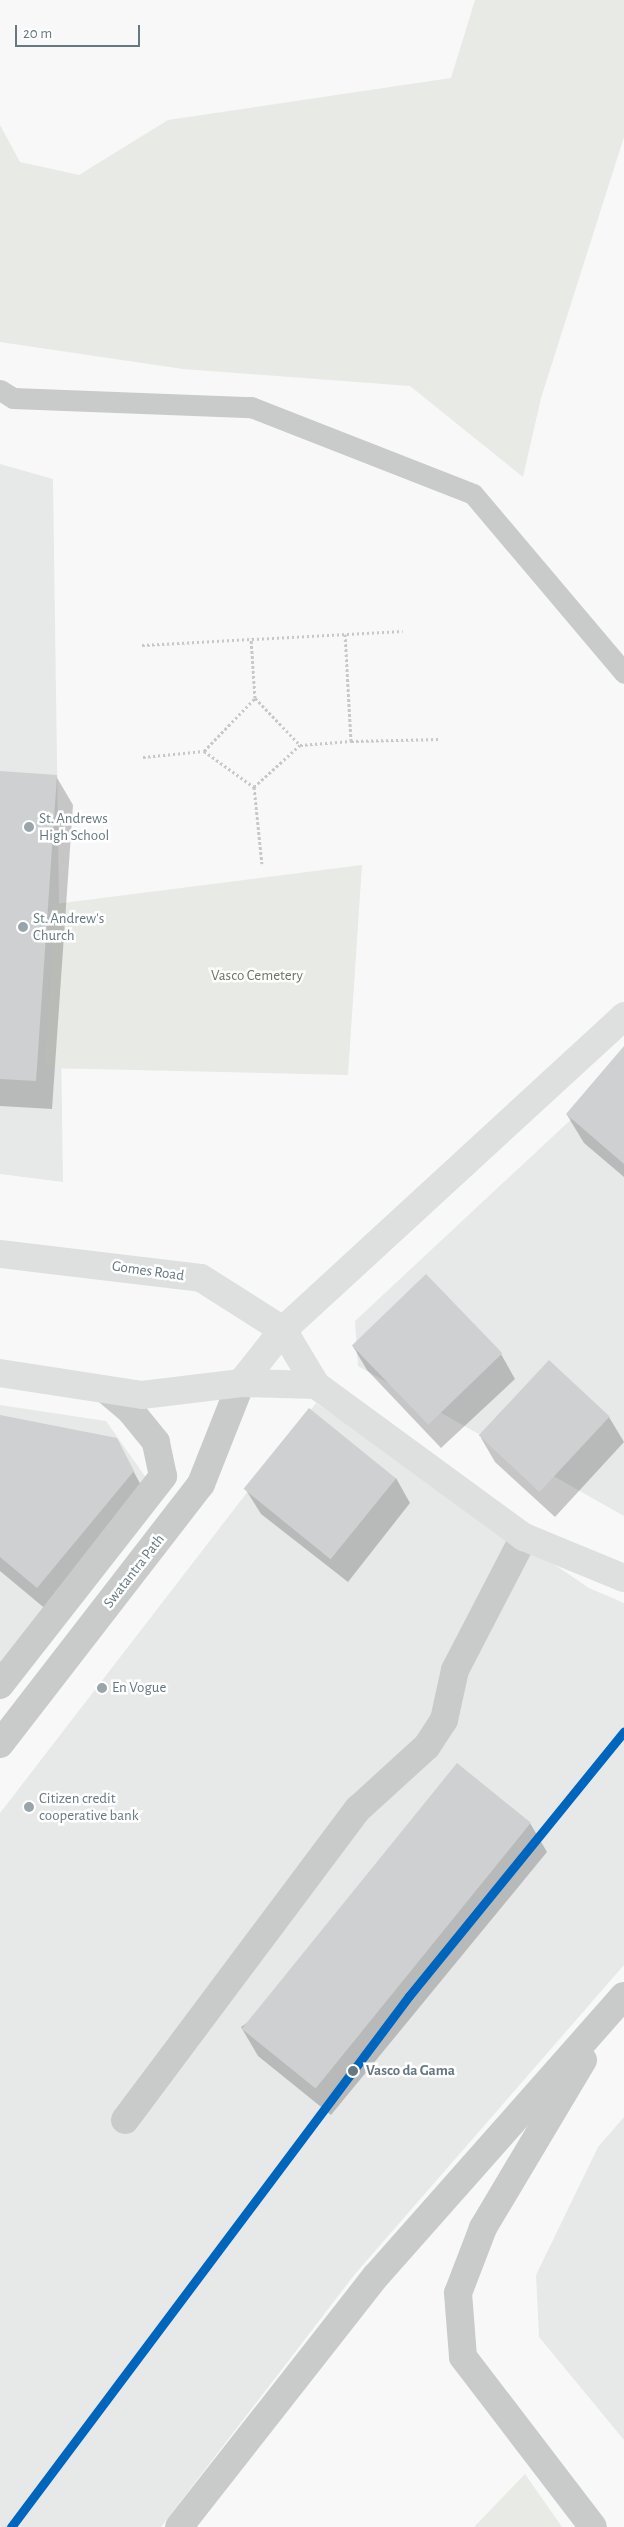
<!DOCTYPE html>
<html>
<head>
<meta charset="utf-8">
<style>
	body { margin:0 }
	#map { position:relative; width:624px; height:2527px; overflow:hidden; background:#f8f8f8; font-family:"Alegreya Sans",sans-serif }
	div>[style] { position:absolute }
	.built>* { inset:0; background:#e7e9e8 }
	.green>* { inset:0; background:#e8eae5 }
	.shadow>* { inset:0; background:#0003 }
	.building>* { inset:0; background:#cfd0d1; transform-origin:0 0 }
	.path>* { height:3px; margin-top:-1.5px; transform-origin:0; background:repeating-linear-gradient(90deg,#c7c8c9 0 2.5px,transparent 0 5px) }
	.service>* { height:21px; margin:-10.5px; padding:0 10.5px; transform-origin:10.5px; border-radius:10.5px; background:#c9cbcb }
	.minor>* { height:28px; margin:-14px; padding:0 14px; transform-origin:14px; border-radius:14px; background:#c9cbcb }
	.tertiary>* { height:28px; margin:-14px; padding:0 14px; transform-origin:14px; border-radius:14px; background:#c9cbcb }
	.secondary>* { height:28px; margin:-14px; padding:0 14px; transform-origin:14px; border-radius:14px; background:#dedfdf }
	.primary>* { height:28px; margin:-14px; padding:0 14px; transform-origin:14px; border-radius:14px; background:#dedfdf }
	.rail-1>* { height:9px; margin:-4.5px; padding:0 4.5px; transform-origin:4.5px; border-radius:4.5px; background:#0065bd }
	.dots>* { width:14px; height:14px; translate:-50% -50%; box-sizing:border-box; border:2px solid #fff; border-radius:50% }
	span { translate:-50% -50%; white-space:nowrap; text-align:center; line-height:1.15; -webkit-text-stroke:5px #fff; paint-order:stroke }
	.poi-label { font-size:15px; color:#667880 }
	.left { translate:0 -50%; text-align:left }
	.park-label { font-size:15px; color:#6a7865 }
	.street-label { font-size:15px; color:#667880 }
	.stop-label { font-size:15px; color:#667880; font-weight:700 }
	.scale { position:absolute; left:15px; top:25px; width:125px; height:22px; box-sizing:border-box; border:2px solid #667880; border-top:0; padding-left:6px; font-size:15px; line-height:18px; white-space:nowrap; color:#667880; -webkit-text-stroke:4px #fff; paint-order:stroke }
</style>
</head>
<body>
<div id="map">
	<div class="built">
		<div style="clip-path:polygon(0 464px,53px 479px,63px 1182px,0 1174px)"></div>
		<div style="clip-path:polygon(624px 1070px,624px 1516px,358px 1366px,355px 1321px)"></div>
		<div style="clip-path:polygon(316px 1403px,589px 1588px,624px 1603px,624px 1965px,355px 2274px,161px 2527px,0 2527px,0 1813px)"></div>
		<div style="clip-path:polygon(0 1405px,106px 1421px,147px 1479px,0 1664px)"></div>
		<div style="clip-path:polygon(624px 2117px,624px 2440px,539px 2337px,536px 2275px,598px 2147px)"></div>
	</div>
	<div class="green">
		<div style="clip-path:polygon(475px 0,624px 0,624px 137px,541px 398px,523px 477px,410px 386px,183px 369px,0 342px,0 125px,20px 162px,79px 175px,168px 120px,451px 78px)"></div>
		<div style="clip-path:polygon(362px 865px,348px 1075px,45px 1068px,55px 904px)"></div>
		<div style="clip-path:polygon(525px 2474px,562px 2527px,474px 2527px)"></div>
	</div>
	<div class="shadow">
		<div style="clip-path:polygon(0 773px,56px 776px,73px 805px,52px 1109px,0 1106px)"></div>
		<div style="clip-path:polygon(624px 1048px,624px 1177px,584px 1143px,567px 1115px)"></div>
		<div style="clip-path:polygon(352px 1345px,501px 1354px,515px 1379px,441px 1448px,367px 1370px)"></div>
		<div style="clip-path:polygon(549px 1362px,609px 1417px,624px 1442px,555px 1517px,495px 1462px,481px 1438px)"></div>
		<div style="clip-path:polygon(0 1416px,116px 1439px,149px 1500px,54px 1616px,0 1571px)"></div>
		<div style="clip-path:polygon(396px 1478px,410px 1503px,348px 1582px,261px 1514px,246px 1490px)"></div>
		<div style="clip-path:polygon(530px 1823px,547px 1852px,331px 2115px,258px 2056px,241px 2027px)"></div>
	</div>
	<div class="building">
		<div style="clip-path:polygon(0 771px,57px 775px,36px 1081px,0 1079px)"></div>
		<div style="clip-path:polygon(624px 1046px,624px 1164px,566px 1114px)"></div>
		<div style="left:426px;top:1274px;width:110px;height:103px;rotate:46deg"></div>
		<div style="left:549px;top:1360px;width:83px;height:103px;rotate:43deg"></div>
		<div style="left:309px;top:1408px;width:112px;height:104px;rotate:39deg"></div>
		<div style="clip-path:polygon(0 1415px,117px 1438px,134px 1471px,37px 1588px,0 1557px)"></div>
		<div style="left:457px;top:1763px;width:95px;height:342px;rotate:39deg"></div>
	</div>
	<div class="path">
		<div style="left:345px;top:634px;width:107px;rotate:86.8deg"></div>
		<div style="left:351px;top:741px;width:89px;rotate:-1.3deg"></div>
		<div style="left:142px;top:645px;width:261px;rotate:-3.1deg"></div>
		<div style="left:255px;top:698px;width:65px;rotate:46.2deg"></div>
		<div style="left:204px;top:751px;width:74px;rotate:-46.1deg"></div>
		<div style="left:255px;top:698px;width:60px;rotate:-93.8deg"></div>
		<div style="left:143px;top:757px;width:61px;rotate:-5.6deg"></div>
		<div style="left:204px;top:751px;width:62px;rotate:35.8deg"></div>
		<div style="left:254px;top:787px;width:62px;rotate:-42.4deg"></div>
		<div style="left:300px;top:745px;width:51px;rotate:-4.5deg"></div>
		<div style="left:254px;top:787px;width:77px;rotate:84.1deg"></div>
	</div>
	<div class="service">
		<div style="left:0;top:390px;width:15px;rotate:32deg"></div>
		<div style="left:13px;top:398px;width:238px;rotate:2.2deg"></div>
		<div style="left:251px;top:407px;width:238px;rotate:21.4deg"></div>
		<div style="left:473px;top:494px;width:234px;rotate:49.8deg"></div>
	</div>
	<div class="minor">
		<div style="left:583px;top:2060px;width:196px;rotate:120.8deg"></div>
		<div style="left:483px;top:2228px;width:70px;rotate:111deg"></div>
		<div style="left:458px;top:2293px;width:64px;rotate:85.5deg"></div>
		<div style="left:463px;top:2357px;width:214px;rotate:52.6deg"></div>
		<div style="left:125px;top:2120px;width:389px;rotate:-53.2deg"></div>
		<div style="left:358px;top:1809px;width:93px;rotate:-42.4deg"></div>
		<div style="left:427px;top:1746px;width:31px;rotate:-57deg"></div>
		<div style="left:444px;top:1720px;width:51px;rotate:-77.6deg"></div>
		<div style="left:455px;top:1670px;width:150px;rotate:-62.6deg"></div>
		<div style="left:179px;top:2527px;width:319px;rotate:-51.9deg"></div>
		<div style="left:376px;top:2276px;width:374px;rotate:-48.5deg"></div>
	</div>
	<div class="tertiary">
		<div style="left:0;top:1685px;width:265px;rotate:-52deg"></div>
		<div style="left:163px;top:1476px;width:35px;rotate:-102deg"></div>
		<div style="left:156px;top:1442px;width:41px;rotate:-129.1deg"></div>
		<div style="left:130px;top:1410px;width:31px;rotate:-140deg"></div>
		<div style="left:0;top:1744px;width:329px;rotate:-52.3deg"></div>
		<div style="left:201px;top:1484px;width:109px;rotate:-68.4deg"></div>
	</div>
	<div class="secondary">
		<div style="left:316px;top:1385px;width:258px;rotate:36.2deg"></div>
		<div style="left:524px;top:1537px;width:108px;rotate:22.3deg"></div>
	</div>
	<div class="primary">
		<div style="left:0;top:1254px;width:202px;rotate:6.8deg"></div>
		<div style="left:201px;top:1278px;width:97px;rotate:32.4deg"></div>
		<div style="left:283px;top:1330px;width:64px;rotate:59deg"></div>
		<div style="left:0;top:1373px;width:144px;rotate:8.8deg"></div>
		<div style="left:142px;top:1395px;width:100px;rotate:-6.9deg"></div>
		<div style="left:241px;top:1383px;width:75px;rotate:1.5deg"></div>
		<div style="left:241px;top:1383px;width:68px;rotate:-51.6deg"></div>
		<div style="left:283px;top:1330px;width:464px;rotate:-42.6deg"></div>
	</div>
	<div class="rail-1">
		<div style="left:11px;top:2527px;width:664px;rotate:-53.15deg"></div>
		<div style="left:409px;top:1996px;width:341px;rotate:-50.9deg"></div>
	</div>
	<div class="dots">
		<div style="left:29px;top:827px;background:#99a5aa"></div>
		<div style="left:23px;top:927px;background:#99a5aa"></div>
		<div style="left:102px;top:1688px;background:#99a5aa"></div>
		<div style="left:29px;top:1807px;background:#99a5aa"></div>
		<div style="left:353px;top:2071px;background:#667880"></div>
	</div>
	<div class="poi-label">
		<span class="left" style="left:39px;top:827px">St. Andrews<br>High School</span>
		<span class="left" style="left:33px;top:927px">St. Andrew's<br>Church</span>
		<span class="left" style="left:112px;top:1688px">En Vogue</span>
		<span class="left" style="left:39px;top:1807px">Citizen credit<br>cooperative bank</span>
	</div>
	<div class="park-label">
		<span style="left:257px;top:976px">Vasco Cemetery</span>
	</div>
	<div class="street-label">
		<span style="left:148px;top:1271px;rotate:8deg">Gomes Road</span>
		<span style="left:134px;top:1571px;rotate:-52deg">Swatantra Path</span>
	</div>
	<div class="stop-label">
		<span class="left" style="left:366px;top:2071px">Vasco da Gama</span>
	</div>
	<div class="scale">20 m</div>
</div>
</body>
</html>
